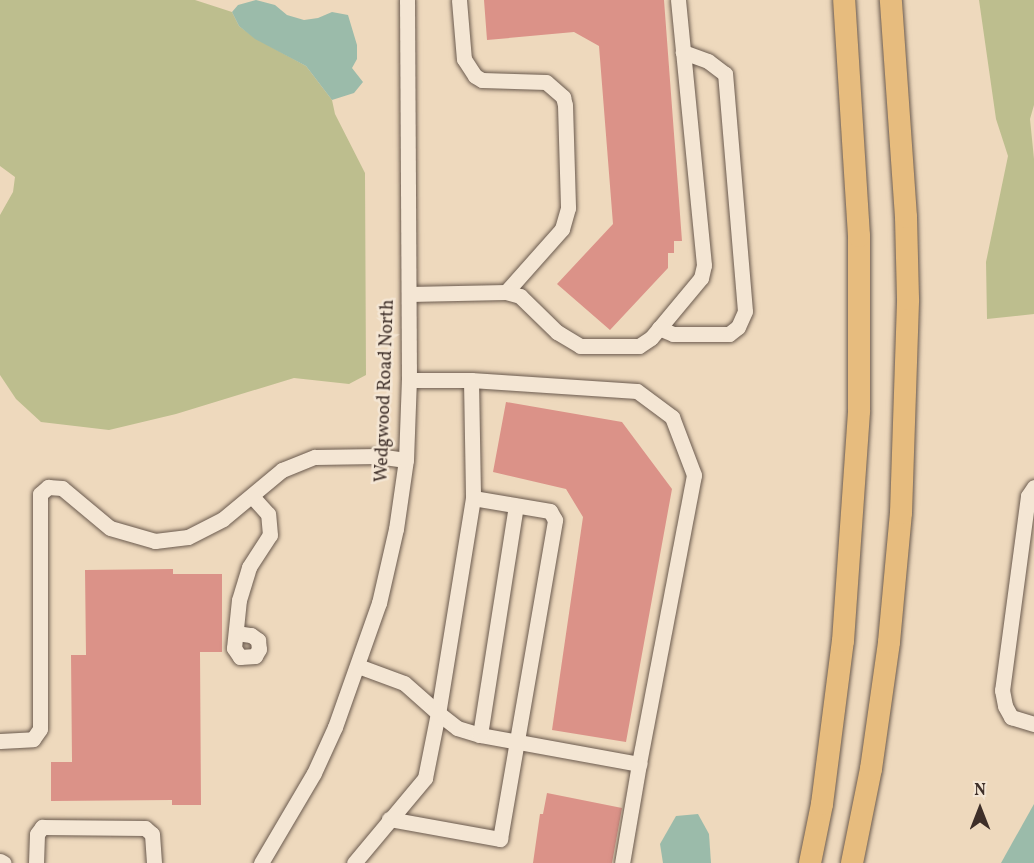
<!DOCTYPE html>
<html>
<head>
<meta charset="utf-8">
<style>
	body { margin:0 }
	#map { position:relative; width:1034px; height:863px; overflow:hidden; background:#eed9bd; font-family:Vollkorn,serif }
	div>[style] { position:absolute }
	.green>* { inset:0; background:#bdbe8e }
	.water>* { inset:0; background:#9bbbaa }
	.building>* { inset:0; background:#db9288 }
	.roads { filter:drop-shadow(0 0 2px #6a5a4e) drop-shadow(0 0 2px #6a5a4e) }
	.minor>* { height:15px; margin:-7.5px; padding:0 7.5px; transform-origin:7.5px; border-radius:7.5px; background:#f4e6d4 }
	.highway>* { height:22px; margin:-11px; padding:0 11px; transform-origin:11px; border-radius:11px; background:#e7bc7e }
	span { translate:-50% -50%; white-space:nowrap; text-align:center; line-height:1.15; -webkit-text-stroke:5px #f4e6d4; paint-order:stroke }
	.street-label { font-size:18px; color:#3e2f29 }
	.north { position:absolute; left:950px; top:779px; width:60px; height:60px; -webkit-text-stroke:4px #f4e6d4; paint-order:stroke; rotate:0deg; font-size:16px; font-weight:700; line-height:24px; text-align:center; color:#3e2f29 }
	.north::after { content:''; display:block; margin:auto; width:21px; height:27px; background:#3e2f29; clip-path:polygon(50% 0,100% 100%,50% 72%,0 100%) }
</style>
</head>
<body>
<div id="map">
	<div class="green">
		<div style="clip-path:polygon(0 0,195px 0,232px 12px,239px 26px,255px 38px,306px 66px,332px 100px,335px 114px,365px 173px,366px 375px,349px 384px,294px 378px,176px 414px,109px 430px,41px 422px,16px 399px,0 375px,0 215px,13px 192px,15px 177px,0 166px)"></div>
		<div style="clip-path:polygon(979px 0,1034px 0,1034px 105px,1030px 119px,1034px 159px,1034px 314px,987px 319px,986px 262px,1008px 156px,996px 119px)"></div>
	</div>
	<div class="water">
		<div style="clip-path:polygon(256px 0,275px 5px,287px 15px,304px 20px,318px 18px,332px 12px,348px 15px,357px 45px,357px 59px,352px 68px,363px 82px,354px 93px,332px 100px,306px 66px,255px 39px,239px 26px,232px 12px,238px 5px)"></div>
		<div style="clip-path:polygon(1034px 804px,1034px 863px,1001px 863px)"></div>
		<div style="clip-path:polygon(698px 814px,709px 834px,711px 863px,663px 863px,660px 844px,676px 816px)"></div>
	</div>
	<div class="building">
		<div style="clip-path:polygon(484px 0,664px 0,682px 241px,674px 241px,674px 253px,668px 253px,668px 268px,610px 330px,557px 284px,613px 224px,599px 46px,574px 32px,487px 40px)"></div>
		<div style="clip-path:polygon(506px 402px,622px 422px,672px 489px,626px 742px,552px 730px,583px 517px,566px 489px,493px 472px)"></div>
		<div style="clip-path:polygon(173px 569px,173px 574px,222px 574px,222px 652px,200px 652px,201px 805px,172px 805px,172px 800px,51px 801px,51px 762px,72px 762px,71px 655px,86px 655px,85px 570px)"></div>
		<div style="clip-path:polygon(547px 793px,622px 808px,612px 863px,533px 863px,540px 814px,543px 814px)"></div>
	</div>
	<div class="roads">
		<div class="minor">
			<div style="left:459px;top:0;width:59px;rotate:85.2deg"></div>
			<div style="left:464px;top:59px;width:20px;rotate:57deg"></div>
			<div style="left:475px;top:76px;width:8px;rotate:30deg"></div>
			<div style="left:482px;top:80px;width:64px;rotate:1.8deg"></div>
			<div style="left:546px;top:82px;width:23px;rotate:41deg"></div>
			<div style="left:563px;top:97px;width:8px;rotate:76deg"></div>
			<div style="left:565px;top:105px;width:103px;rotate:88.3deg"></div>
			<div style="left:568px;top:208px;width:22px;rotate:106deg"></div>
			<div style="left:562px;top:229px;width:84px;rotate:131.6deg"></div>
			<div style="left:409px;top:294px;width:97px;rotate:-1.2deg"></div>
			<div style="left:506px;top:292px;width:15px;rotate:16deg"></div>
			<div style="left:520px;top:296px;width:52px;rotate:44.2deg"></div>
			<div style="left:557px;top:332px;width:27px;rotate:31deg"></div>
			<div style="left:580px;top:346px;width:59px"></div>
			<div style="left:639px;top:346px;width:14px;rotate:-34deg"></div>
			<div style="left:651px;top:338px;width:78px;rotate:-50.2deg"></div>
			<div style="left:701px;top:278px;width:13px;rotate:-77deg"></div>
			<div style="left:704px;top:265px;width:266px;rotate:-95.6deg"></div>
			<div style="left:659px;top:328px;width:15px;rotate:23deg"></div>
			<div style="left:673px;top:334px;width:56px"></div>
			<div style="left:729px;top:334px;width:11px;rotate:-38deg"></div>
			<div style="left:738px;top:327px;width:17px;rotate:-66deg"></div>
			<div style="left:745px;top:311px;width:238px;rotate:-94.8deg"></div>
			<div style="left:725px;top:74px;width:21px;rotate:-143deg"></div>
			<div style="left:708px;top:61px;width:27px;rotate:-160deg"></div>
			<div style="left:409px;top:380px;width:62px"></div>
			<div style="left:471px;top:380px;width:166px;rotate:3.8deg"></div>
			<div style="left:637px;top:391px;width:44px;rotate:36.6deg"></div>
			<div style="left:672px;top:417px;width:62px;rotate:69.2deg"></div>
			<div style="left:694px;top:475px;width:294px;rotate:100.8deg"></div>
			<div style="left:471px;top:380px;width:118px;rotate:89deg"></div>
			<div style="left:473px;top:498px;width:218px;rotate:99.2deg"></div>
			<div style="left:438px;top:713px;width:24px;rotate:38deg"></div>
			<div style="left:457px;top:728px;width:24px;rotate:17deg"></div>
			<div style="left:480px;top:735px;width:162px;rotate:10.3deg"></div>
			<div style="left:639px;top:764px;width:100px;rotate:99.7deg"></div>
			<div style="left:1034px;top:487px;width:11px;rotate:124deg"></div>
			<div style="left:1028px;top:496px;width:196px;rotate:97.6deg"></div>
			<div style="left:1002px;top:690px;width:16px;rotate:79deg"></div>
			<div style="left:1005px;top:706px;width:13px;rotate:61deg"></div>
			<div style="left:1011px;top:717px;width:24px;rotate:17deg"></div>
			<div style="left:236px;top:633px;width:15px;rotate:8deg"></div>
			<div style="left:251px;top:635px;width:9px;rotate:36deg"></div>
			<div style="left:258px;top:640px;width:9px;rotate:84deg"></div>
			<div style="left:259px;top:649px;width:8px;rotate:120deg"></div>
			<div style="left:255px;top:656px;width:15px;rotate:176deg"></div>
			<div style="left:240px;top:657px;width:11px;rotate:-124deg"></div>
			<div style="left:234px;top:648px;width:48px;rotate:-84.1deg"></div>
			<div style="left:239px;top:600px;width:34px;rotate:-73deg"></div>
			<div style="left:249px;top:567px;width:38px;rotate:-57deg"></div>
			<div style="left:270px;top:535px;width:21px;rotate:-95deg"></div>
			<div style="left:268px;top:514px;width:24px;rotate:-132deg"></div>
			<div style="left:480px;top:735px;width:232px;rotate:-81.1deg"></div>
			<div style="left:0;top:741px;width:33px;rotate:-3deg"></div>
			<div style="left:33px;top:739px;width:12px;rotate:-55deg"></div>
			<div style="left:40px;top:729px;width:235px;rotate:-90deg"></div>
			<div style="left:40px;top:494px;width:11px;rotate:-41deg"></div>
			<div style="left:48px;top:487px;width:14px;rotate:4deg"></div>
			<div style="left:62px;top:488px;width:62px;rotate:39.8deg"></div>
			<div style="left:110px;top:528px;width:47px;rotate:16.1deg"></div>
			<div style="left:155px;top:541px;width:33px;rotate:-7deg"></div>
			<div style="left:188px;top:537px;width:39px;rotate:-27deg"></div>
			<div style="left:223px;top:519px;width:77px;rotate:-39.7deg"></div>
			<div style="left:282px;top:470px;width:35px;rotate:-22deg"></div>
			<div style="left:315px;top:457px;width:62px;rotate:-0.9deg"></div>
			<div style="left:377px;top:456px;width:29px;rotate:8deg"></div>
			<div style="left:389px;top:819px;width:113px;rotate:10.2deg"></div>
			<div style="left:500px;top:839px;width:324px;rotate:-80.2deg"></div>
			<div style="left:555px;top:520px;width:10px;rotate:-119deg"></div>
			<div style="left:550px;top:511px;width:78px;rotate:-170.4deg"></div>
			<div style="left:0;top:861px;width:4px;rotate:27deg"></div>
			<div style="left:36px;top:863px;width:29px;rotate:-88deg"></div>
			<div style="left:37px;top:834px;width:9px;rotate:-54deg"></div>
			<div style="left:42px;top:827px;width:103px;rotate:0.6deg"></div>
			<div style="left:145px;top:828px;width:9px;rotate:41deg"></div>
			<div style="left:152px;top:834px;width:29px;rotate:86deg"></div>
			<div style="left:261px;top:863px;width:104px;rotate:-59.5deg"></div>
			<div style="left:314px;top:773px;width:51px;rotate:-65.5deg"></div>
			<div style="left:335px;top:727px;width:132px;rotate:-70.5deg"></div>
			<div style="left:379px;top:603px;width:76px;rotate:-77.1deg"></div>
			<div style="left:396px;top:529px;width:70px;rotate:-81.8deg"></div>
			<div style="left:406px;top:460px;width:80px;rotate:-87.9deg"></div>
			<div style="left:409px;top:380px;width:380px;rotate:-90.3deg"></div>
			<div style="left:354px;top:863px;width:111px;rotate:-50.1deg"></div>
			<div style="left:425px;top:778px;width:66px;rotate:-78.7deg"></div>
			<div style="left:438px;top:713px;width:45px;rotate:-138.6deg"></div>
			<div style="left:404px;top:683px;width:49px;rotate:-159.7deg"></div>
		</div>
		<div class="highway">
			<div style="left:810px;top:863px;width:60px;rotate:-78.5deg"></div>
			<div style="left:822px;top:804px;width:164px;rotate:-82.7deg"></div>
			<div style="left:843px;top:641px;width:231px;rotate:-86deg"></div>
			<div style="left:859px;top:411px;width:175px;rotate:-90deg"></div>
			<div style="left:859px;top:236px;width:236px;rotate:-93.6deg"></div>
			<div style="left:852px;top:863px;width:96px;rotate:-78.6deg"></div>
			<div style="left:871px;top:769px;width:128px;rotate:-81.9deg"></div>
			<div style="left:889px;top:642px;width:130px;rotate:-84.7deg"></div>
			<div style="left:901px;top:513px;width:214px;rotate:-88.1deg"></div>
			<div style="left:908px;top:299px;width:82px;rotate:-91.4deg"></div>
			<div style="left:906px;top:217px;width:218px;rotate:-94deg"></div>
		</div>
	</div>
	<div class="street-label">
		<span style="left:386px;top:391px;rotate:-88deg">Wedgwood Road North</span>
	</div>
	<div class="north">N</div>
</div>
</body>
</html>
